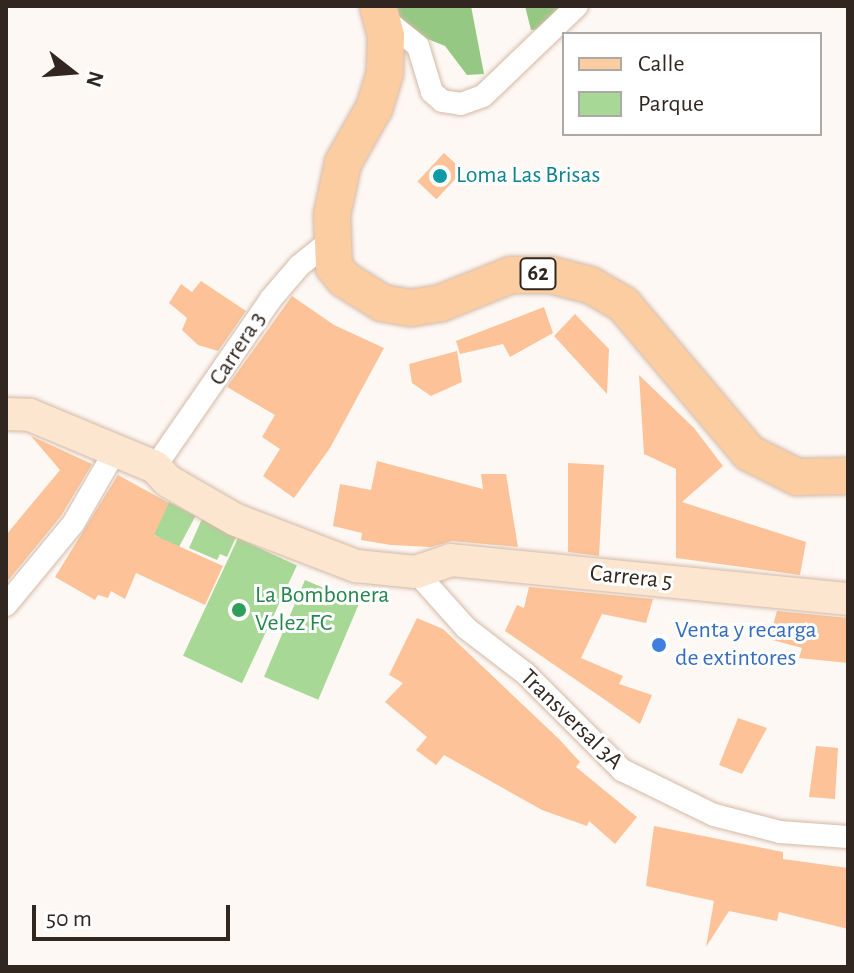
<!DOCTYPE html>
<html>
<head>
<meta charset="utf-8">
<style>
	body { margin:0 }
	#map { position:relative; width:854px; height:973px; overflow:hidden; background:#fef8f4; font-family:"Alegreya Sans",sans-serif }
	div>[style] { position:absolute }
	.green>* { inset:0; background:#a7d896; transform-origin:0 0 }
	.forest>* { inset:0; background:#95c983 }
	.building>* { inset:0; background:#fdc297; transform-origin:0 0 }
	.roads { filter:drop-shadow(0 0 2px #d3b9a6) drop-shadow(0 0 2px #d3b9a6) }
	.street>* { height:22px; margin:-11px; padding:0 11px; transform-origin:11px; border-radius:11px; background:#fff }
	.secondary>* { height:32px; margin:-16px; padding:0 16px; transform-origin:16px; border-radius:16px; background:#fde6d0 }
	.primary>* { height:36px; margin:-18px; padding:0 18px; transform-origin:18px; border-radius:18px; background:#fbcda1 }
	.dots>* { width:22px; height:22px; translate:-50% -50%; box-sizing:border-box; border:4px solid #fff; border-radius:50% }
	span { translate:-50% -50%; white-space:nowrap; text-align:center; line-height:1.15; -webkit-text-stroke:6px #fff; paint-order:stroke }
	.shield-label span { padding:2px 6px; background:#fff; border:2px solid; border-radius:6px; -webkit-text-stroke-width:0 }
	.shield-label { font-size:22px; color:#312720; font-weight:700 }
	.culture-label { font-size:24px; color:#0d838f }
	.left { translate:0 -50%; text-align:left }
	.street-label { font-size:24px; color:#312720 }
	.leisure-label { font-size:24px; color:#27864d }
	.shop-label { font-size:24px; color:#366cbe }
	.frame { position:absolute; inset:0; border:8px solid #312720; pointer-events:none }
	.legend { position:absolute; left:562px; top:32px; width:260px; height:104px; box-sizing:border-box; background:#fff; border:2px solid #ada9a6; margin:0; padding:10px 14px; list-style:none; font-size:24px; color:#312720 }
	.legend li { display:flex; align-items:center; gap:16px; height:40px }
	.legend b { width:40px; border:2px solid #ada9a6 }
	.north { position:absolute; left:32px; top:32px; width:80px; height:80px; -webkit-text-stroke:6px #fff; paint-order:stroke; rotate:107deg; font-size:22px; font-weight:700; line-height:32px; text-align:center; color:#312720 }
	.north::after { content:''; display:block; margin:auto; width:28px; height:36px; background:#312720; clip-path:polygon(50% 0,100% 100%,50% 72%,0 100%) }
	.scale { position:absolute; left:32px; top:905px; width:198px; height:36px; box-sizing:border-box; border:4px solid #312720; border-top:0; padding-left:10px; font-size:24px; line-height:28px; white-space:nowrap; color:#312720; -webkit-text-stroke:6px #fff; paint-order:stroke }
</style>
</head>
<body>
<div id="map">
	<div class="green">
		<div style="left:169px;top:502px;width:30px;height:36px;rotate:28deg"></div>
		<div style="clip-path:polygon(202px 519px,236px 537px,227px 557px,220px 554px,217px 560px,189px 548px)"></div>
		<div style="left:238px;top:538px;width:65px;height:130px;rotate:25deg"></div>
		<div style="left:305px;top:580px;width:59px;height:105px;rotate:23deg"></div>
	</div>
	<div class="forest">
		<div style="clip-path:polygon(387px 6px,471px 6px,484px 74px,467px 75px,445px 46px,405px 30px)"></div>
		<div style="clip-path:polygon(525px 6px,567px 6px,543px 29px,531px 30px)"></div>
	</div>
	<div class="building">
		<div style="left:444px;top:153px;width:26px;height:39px;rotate:43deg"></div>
		<div style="clip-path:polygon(201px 281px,246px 311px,218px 351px,198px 345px,182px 330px,187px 318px,169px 303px,181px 284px,192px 292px)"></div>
		<div style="clip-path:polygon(292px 296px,334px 325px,384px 348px,330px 448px,294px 498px,263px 476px,280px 449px,262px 437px,275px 415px,227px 387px)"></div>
		<div style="clip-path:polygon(544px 307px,553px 333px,510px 357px,503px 344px,460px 354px,456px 341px)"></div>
		<div style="clip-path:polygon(575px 314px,609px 349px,607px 394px,554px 336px)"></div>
		<div style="clip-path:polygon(457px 351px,462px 382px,431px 396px,412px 383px,409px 364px)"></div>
		<div style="clip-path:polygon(639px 375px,694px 428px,723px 466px,682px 502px,806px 542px,800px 575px,676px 558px,676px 469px,644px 454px)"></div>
		<div style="clip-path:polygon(31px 436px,92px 464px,61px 516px,6px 583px,6px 535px,60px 470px)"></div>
		<div style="clip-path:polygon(377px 461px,483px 489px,481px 474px,506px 474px,518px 547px,452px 541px,431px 547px,391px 545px,361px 540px,362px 533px,333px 526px,340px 484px,371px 490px)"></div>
		<div style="clip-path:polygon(568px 463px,604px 465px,599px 556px,568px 552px)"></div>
		<div style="clip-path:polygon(118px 475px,169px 503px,154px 535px,223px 566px,205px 605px,136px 573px,125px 599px,111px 591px,108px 598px,98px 595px,95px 600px,55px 577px)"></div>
		<div style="clip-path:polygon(529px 587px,653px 599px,646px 623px,602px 614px,581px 658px,623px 676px,619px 684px,652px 695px,640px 724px,505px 631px,517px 605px,524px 608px)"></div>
		<div style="clip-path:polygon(777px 611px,848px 618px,848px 663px,799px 658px,802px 648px,769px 639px)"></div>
		<div style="clip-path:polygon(417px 618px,443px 629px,559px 739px,580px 762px,576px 767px,637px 817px,615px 844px,589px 821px,587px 826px,542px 810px,444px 755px,436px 765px,416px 750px,427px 737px,385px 702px,403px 683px,389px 675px)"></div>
		<div style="clip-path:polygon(738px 718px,767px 728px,742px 774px,719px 765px)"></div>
		<div style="clip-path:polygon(816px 746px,838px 748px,835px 799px,809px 797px)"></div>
		<div style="clip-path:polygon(654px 826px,783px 852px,783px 859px,848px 868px,848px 929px,779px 912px,777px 921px,729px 911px,706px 947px,714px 901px,646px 886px)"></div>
	</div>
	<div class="roads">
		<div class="street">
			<div style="left:382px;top:17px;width:46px;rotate:38.9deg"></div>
			<div style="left:418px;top:46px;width:48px;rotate:73.1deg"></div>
			<div style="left:432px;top:92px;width:13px;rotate:42deg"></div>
			<div style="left:442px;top:101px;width:19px;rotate:9deg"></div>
			<div style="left:461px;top:104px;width:23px;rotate:-20deg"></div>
			<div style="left:483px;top:96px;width:130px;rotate:-43.8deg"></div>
			<div style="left:155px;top:467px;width:203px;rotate:-55.4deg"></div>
			<div style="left:270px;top:300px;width:45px;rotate:-49.5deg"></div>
			<div style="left:299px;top:266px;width:40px;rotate:-39deg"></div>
			<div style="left:416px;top:572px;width:75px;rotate:48.2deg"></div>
			<div style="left:466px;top:628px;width:76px;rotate:37.5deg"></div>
			<div style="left:526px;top:674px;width:136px;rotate:45deg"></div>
			<div style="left:622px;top:770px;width:102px;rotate:26.1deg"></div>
			<div style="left:714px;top:815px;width:68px;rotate:14.4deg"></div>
			<div style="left:780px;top:832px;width:68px;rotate:4.2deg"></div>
			<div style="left:6px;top:605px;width:105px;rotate:-50.4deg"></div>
			<div style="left:73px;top:524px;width:82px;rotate:-60deg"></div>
		</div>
		<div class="secondary">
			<div style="left:6px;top:414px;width:24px;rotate:2deg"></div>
			<div style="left:30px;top:415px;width:135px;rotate:22.6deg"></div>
			<div style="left:155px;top:467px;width:19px;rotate:47deg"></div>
			<div style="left:168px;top:481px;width:78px;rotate:29.8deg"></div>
			<div style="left:236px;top:520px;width:129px;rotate:21deg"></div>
			<div style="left:356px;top:566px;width:60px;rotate:5.7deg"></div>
			<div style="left:416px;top:572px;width:36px;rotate:-19deg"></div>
			<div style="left:450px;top:560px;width:400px;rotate:5.6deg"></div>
		</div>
		<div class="primary">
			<div style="left:378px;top:6px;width:31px;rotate:75deg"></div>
			<div style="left:386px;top:36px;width:37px;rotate:92deg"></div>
			<div style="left:385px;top:73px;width:37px;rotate:107deg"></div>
			<div style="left:374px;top:108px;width:63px;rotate:119.4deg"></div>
			<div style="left:343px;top:163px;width:53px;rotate:101.9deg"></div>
			<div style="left:332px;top:215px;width:52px;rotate:87.8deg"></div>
			<div style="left:334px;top:267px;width:16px;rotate:50deg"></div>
			<div style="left:344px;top:279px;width:45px;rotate:32.3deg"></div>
			<div style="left:382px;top:303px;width:29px;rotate:10deg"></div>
			<div style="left:411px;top:308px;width:30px;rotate:-9deg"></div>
			<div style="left:441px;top:303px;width:75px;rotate:-21.8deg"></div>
			<div style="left:511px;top:275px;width:40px"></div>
			<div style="left:551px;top:275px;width:40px;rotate:14.4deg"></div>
			<div style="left:590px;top:285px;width:39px;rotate:30deg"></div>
			<div style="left:624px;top:305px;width:194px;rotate:49.8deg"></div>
			<div style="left:749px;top:453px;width:54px;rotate:26.6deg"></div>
			<div style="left:797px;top:477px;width:51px;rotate:-1.1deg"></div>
		</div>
	</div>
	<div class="dots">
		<div style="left:440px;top:176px;background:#0f9aa8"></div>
		<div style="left:239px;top:610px;background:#2e9e5b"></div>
		<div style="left:659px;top:645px;background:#3f7fe0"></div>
	</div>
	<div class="shield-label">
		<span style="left:538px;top:274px">62</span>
	</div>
	<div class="culture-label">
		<span class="left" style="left:456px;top:176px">Loma Las Brisas</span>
	</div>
	<div class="street-label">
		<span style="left:238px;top:349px;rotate:-57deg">Carrera 3</span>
		<span style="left:631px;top:578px;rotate:6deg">Carrera 5</span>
		<span style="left:571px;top:720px;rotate:44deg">Transversal 3A</span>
	</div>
	<div class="leisure-label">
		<span class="left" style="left:255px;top:610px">La Bombonera<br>Velez FC</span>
	</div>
	<div class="shop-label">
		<span class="left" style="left:675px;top:645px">Venta y recarga<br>de extintores</span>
	</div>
	<div class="frame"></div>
	<ul class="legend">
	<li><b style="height:10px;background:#fbcda1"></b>Calle</li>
	<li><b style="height:22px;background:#a7d896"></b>Parque</li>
	</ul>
	<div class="north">N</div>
	<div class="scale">50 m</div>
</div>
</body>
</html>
